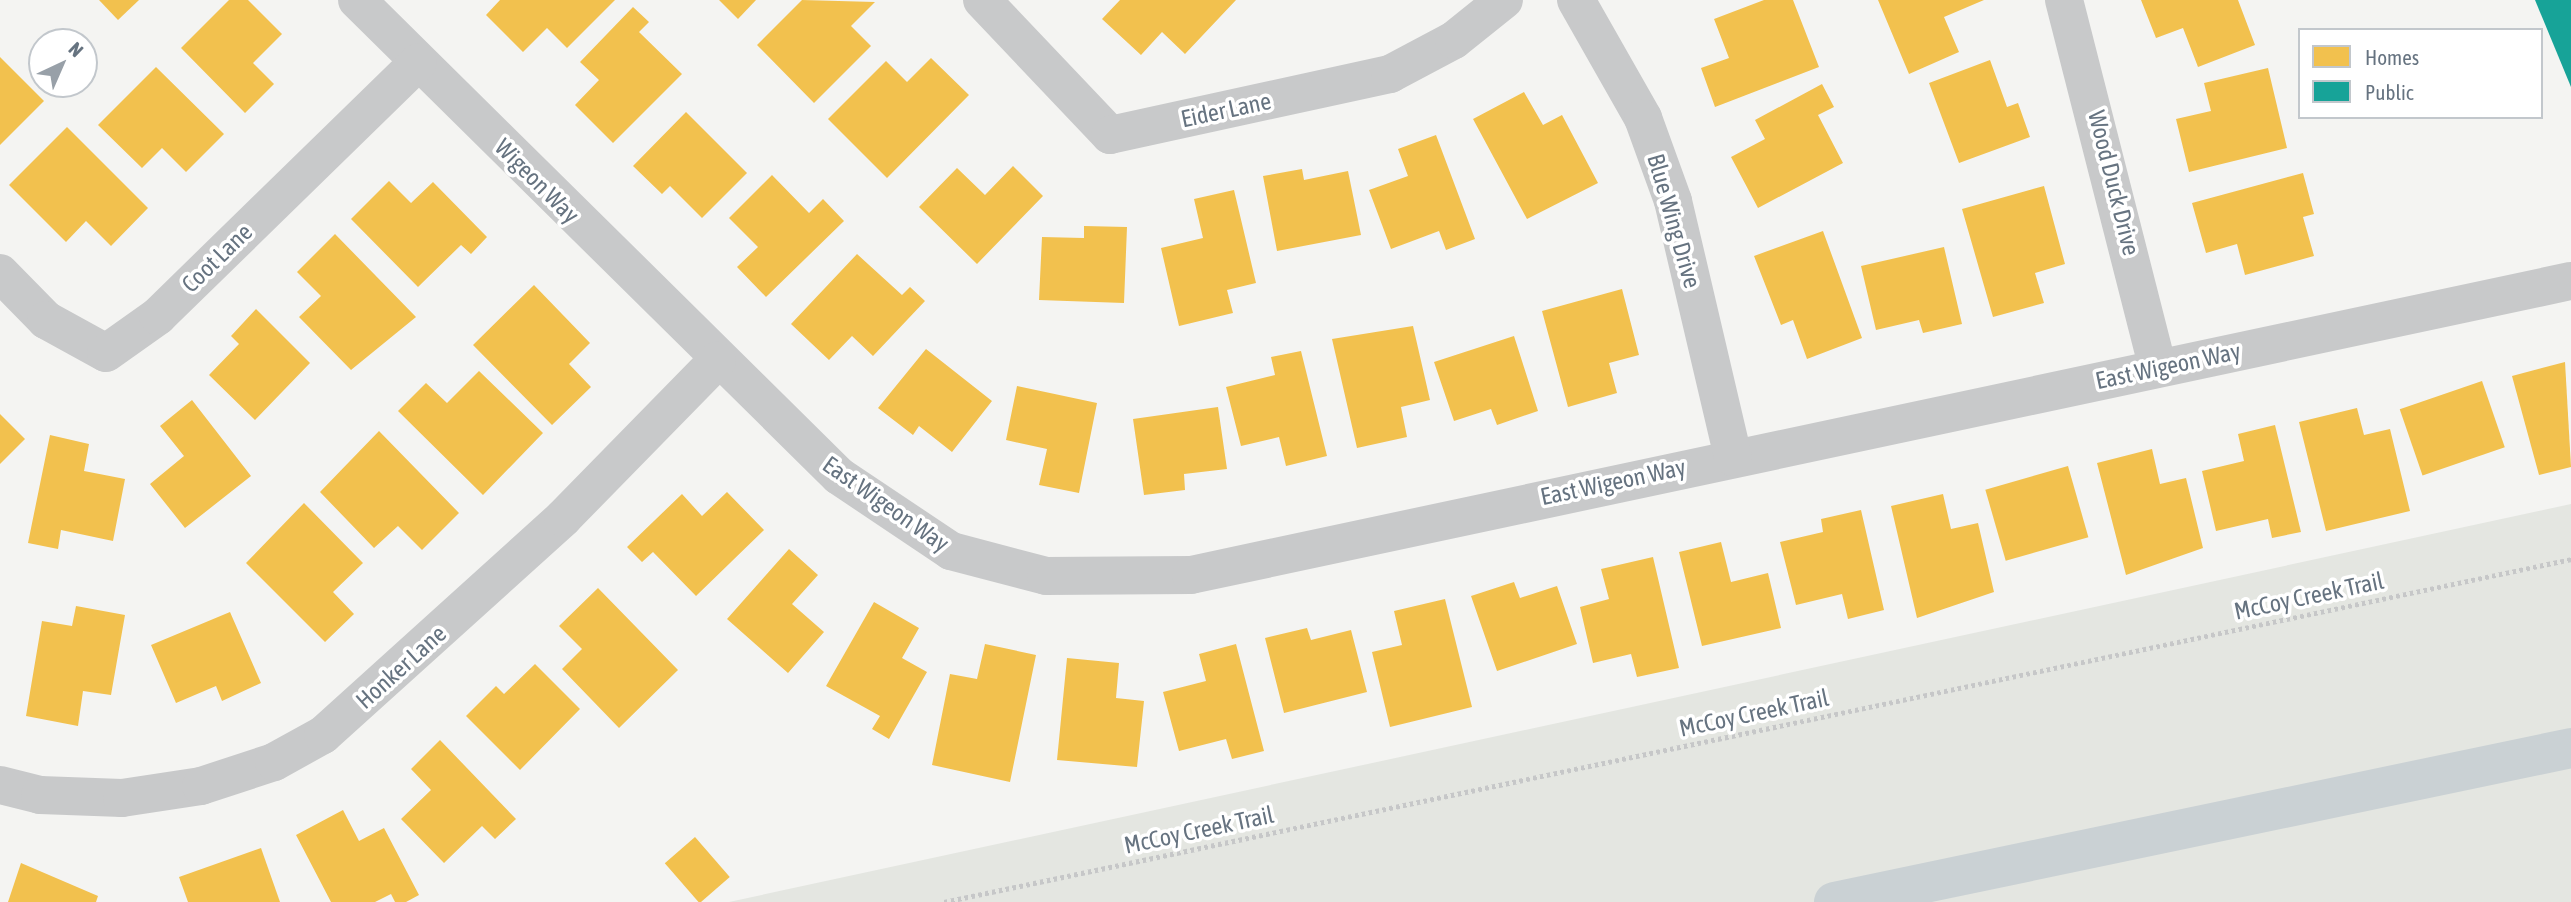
<!DOCTYPE html>
<html>
<head>
<meta charset="utf-8">
<style>
	body { margin:0 }
	#map { position:relative; width:2571px; height:902px; overflow:hidden; background:#f4f4f2; font-family:"Asap Condensed",sans-serif }
	div>[style] { position:absolute }
	.green>* { inset:0; background:#e4e6e1 }
	.homes>* { inset:0; background:#f2c14e; transform-origin:0 0 }
	.public>* { inset:0; background:#17a398 }
	.canal>* { height:40px; margin:-20px; padding:0 20px; transform-origin:20px; border-radius:20px; background:#cad1d4 }
	.path>* { height:4.5px; margin-top:-2.25px; transform-origin:0; background:repeating-linear-gradient(90deg,#c6c7c8 0 3.5px,transparent 0 7px) }
	.minor>* { height:38px; margin:-19px; padding:0 19px; transform-origin:19px; border-radius:19px; background:#c8c9ca }
	span { translate:-50% -50%; white-space:nowrap; text-align:center; line-height:1.15; -webkit-text-stroke:7px #fff; paint-order:stroke }
	.street-label { font-size:24px; color:#667380 }
	.legend { position:absolute; left:2298px; top:28px; width:245px; height:91px; box-sizing:border-box; background:#fff; border:2px solid #c2c7cc; margin:0; padding:9px 12px; list-style:none; font-size:21px; color:#667380 }
	.legend li { display:flex; align-items:center; gap:14px; height:35px }
	.legend b { width:35px; border:2px solid #c2c7cc }
	.north { position:absolute; left:28px; top:28px; width:70px; height:70px; box-sizing:border-box; background:#fff; border:2px solid #c2c7cc; border-radius:50%; rotate:44deg; font-size:19px; font-weight:700; line-height:28px; text-align:center; color:#667380 }
	.north::after { content:''; display:block; margin:auto; width:24px; height:32px; background:#98a0a8; clip-path:polygon(50% 0,100% 100%,50% 72%,0 100%) }
</style>
</head>
<body>
<div id="map">
	<div class="green">
		<div style="clip-path:polygon(2571px 504px,2571px 902px,729px 902px)"></div>
	</div>
	<div class="homes">
		<div style="clip-path:polygon(99px 0,139px 0,118px 20px)"></div>
		<div style="clip-path:polygon(229px 0,248px 0,282px 34px,253px 63px,274px 84px,245px 113px,181px 48px)"></div>
		<div style="clip-path:polygon(500px 0,615px 0,567px 48px,547px 28px,523px 52px,486px 15px)"></div>
		<div style="clip-path:polygon(719px 0,756px 0,738px 19px)"></div>
		<div style="clip-path:polygon(802px 0,875px 2px,851px 26px,871px 46px,814px 103px,757px 45px)"></div>
		<div style="clip-path:polygon(1120px 0,1236px 0,1185px 54px,1162px 32px,1141px 55px,1102px 19px)"></div>
		<div style="clip-path:polygon(1764px 0,1793px 0,1819px 67px,1715px 107px,1701px 68px,1729px 58px,1714px 19px)"></div>
		<div style="clip-path:polygon(1878px 0,1984px 0,1944px 17px,1959px 52px,1909px 74px)"></div>
		<div style="clip-path:polygon(2141px 0,2238px 0,2255px 45px,2198px 67px,2183px 28px,2156px 38px)"></div>
		<div style="clip-path:polygon(633px 7px,649px 22px,639px 32px,682px 74px,613px 143px,575px 105px,599px 80px,580px 62px)"></div>
		<div style="clip-path:polygon(0 57px,44px 101px,0 145px)"></div>
		<div style="clip-path:polygon(931px 58px,969px 95px,887px 178px,828px 119px,886px 61px,907px 82px)"></div>
		<div style="clip-path:polygon(1990px 60px,2007px 107px,2018px 103px,2030px 137px,1959px 163px,1929px 83px)"></div>
		<div style="clip-path:polygon(156px 67px,224px 134px,186px 172px,162px 148px,142px 168px,98px 125px)"></div>
		<div style="clip-path:polygon(2268px 68px,2287px 148px,2189px 172px,2176px 119px,2211px 111px,2204px 83px)"></div>
		<div style="clip-path:polygon(1822px 84px,1834px 107px,1818px 115px,1843px 163px,1758px 208px,1731px 157px,1765px 139px,1755px 120px)"></div>
		<div style="clip-path:polygon(1524px 92px,1543px 125px,1562px 115px,1598px 183px,1527px 219px,1473px 119px)"></div>
		<div style="clip-path:polygon(686px 112px,747px 173px,702px 218px,670px 186px,662px 194px,633px 166px)"></div>
		<div style="clip-path:polygon(67px 127px,148px 208px,111px 246px,86px 221px,66px 242px,9px 185px)"></div>
		<div style="clip-path:polygon(1436px 135px,1475px 239px,1446px 250px,1439px 231px,1391px 249px,1369px 190px,1408px 176px,1398px 149px)"></div>
		<div style="clip-path:polygon(1013px 166px,1043px 196px,977px 264px,919px 207px,957px 168px,985px 195px)"></div>
		<div style="clip-path:polygon(1302px 169px,1304px 180px,1348px 171px,1361px 235px,1277px 251px,1263px 176px)"></div>
		<div style="clip-path:polygon(2303px 173px,2314px 214px,2303px 217px,2314px 256px,2245px 275px,2237px 244px,2206px 253px,2192px 203px)"></div>
		<div style="clip-path:polygon(772px 175px,809px 213px,823px 199px,844px 221px,766px 297px,737px 267px,758px 247px,729px 218px)"></div>
		<div style="clip-path:polygon(389px 181px,411px 203px,433px 182px,487px 237px,471px 254px,461px 245px,418px 287px,351px 219px)"></div>
		<div style="clip-path:polygon(2044px 186px,2065px 264px,2035px 273px,2044px 303px,1993px 317px,1962px 209px)"></div>
		<div style="clip-path:polygon(1234px 190px,1256px 283px,1227px 290px,1233px 313px,1179px 326px,1161px 248px,1203px 238px,1194px 199px)"></div>
		<div style="clip-path:polygon(1084px 226px,1127px 227px,1124px 303px,1039px 300px,1042px 237px,1084px 238px)"></div>
		<div style="clip-path:polygon(1823px 231px,1862px 338px,1807px 359px,1793px 320px,1781px 325px,1754px 256px)"></div>
		<div style="clip-path:polygon(335px 234px,416px 317px,351px 370px,299px 317px,321px 296px,297px 272px)"></div>
		<div style="clip-path:polygon(1944px 247px,1962px 324px,1923px 333px,1919px 320px,1876px 330px,1861px 266px)"></div>
		<div style="clip-path:polygon(857px 254px,902px 295px,910px 287px,925px 301px,873px 356px,852px 336px,829px 360px,791px 324px)"></div>
		<div style="clip-path:polygon(534px 285px,590px 343px,569px 364px,591px 387px,552px 425px,473px 345px)"></div>
		<div style="clip-path:polygon(1622px 289px,1639px 355px,1609px 363px,1617px 393px,1568px 407px,1542px 311px)"></div>
		<div style="clip-path:polygon(256px 309px,310px 363px,255px 420px,209px 375px,239px 344px,231px 336px)"></div>
		<div style="clip-path:polygon(1413px 326px,1430px 400px,1401px 407px,1407px 437px,1357px 448px,1332px 339px)"></div>
		<div style="clip-path:polygon(1514px 336px,1538px 411px,1497px 425px,1491px 409px,1454px 421px,1434px 362px)"></div>
		<div style="clip-path:polygon(926px 349px,992px 401px,952px 452px,919px 426px,913px 435px,878px 408px)"></div>
		<div style="clip-path:polygon(1301px 351px,1327px 456px,1286px 466px,1279px 437px,1241px 446px,1226px 387px,1275px 375px,1271px 357px)"></div>
		<div style="clip-path:polygon(2565px 362px,2571px 467px,2539px 475px,2512px 376px)"></div>
		<div style="clip-path:polygon(479px 371px,543px 433px,483px 495px,398px 411px,426px 383px,447px 403px)"></div>
		<div style="left:2482px;top:381px;width:70px;height:87px;rotate:71deg"></div>
		<div style="clip-path:polygon(1017px 386px,1097px 403px,1079px 493px,1039px 485px,1047px 449px,1006px 440px)"></div>
		<div style="clip-path:polygon(192px 400px,251px 476px,185px 528px,150px 484px,184px 456px,160px 426px)"></div>
		<div style="clip-path:polygon(1218px 407px,1227px 469px,1184px 474px,1185px 490px,1144px 495px,1133px 419px)"></div>
		<div style="clip-path:polygon(2357px 408px,2364px 435px,2390px 429px,2410px 511px,2326px 531px,2299px 422px)"></div>
		<div style="clip-path:polygon(0 414px,25px 439px,0 464px)"></div>
		<div style="clip-path:polygon(2275px 425px,2301px 532px,2272px 538px,2268px 519px,2216px 531px,2202px 471px,2244px 461px,2238px 434px)"></div>
		<div style="clip-path:polygon(379px 431px,459px 513px,422px 550px,398px 526px,374px 548px,320px 492px)"></div>
		<div style="clip-path:polygon(50px 435px,89px 444px,84px 471px,125px 479px,113px 541px,61px 530px,58px 549px,28px 543px)"></div>
		<div style="clip-path:polygon(2152px 449px,2160px 484px,2186px 478px,2203px 548px,2126px 575px,2097px 463px)"></div>
		<div style="left:2068px;top:466px;width:74px;height:86px;rotate:74deg"></div>
		<div style="clip-path:polygon(727px 492px,764px 530px,696px 596px,653px 552px,642px 562px,627px 547px,682px 494px,702px 516px)"></div>
		<div style="clip-path:polygon(1943px 494px,1951px 529px,1978px 523px,1994px 592px,1917px 618px,1891px 506px)"></div>
		<div style="clip-path:polygon(304px 503px,363px 563px,333px 592px,354px 614px,325px 642px,246px 563px)"></div>
		<div style="clip-path:polygon(1861px 510px,1884px 610px,1848px 619px,1842px 594px,1796px 605px,1780px 542px,1823px 532px,1821px 519px)"></div>
		<div style="clip-path:polygon(1721px 542px,1731px 582px,1768px 573px,1781px 628px,1702px 646px,1679px 552px)"></div>
		<div style="clip-path:polygon(789px 549px,818px 575px,792px 604px,824px 632px,788px 673px,727px 619px)"></div>
		<div style="clip-path:polygon(1653px 557px,1679px 668px,1637px 677px,1631px 654px,1593px 663px,1580px 607px,1609px 599px,1601px 569px)"></div>
		<div style="clip-path:polygon(1514px 582px,1520px 598px,1557px 586px,1577px 644px,1497px 671px,1471px 596px)"></div>
		<div style="clip-path:polygon(598px 588px,678px 670px,619px 728px,562px 669px,582px 649px,559px 626px)"></div>
		<div style="clip-path:polygon(1445px 599px,1472px 707px,1390px 727px,1372px 652px,1402px 645px,1394px 611px)"></div>
		<div style="clip-path:polygon(874px 602px,919px 628px,902px 658px,927px 672px,889px 739px,872px 729px,880px 716px,826px 686px)"></div>
		<div style="clip-path:polygon(76px 606px,125px 615px,111px 695px,83px 691px,78px 726px,26px 716px,42px 621px,72px 626px)"></div>
		<div style="clip-path:polygon(230px 612px,261px 683px,222px 701px,216px 686px,176px 703px,151px 645px)"></div>
		<div style="clip-path:polygon(1307px 628px,1311px 640px,1351px 630px,1367px 692px,1284px 713px,1265px 638px)"></div>
		<div style="clip-path:polygon(985px 644px,1036px 655px,1010px 782px,932px 765px,950px 674px,977px 679px)"></div>
		<div style="clip-path:polygon(1236px 644px,1264px 751px,1232px 759px,1226px 739px,1179px 751px,1163px 692px,1206px 681px,1199px 654px)"></div>
		<div style="clip-path:polygon(1067px 658px,1119px 663px,1116px 698px,1144px 701px,1137px 767px,1057px 760px)"></div>
		<div style="clip-path:polygon(535px 664px,580px 709px,520px 770px,466px 716px,496px 686px,504px 694px)"></div>
		<div style="clip-path:polygon(440px 740px,516px 819px,495px 839px,482px 826px,444px 863px,401px 819px,431px 790px,411px 769px)"></div>
		<div style="clip-path:polygon(343px 810px,359px 841px,384px 828px,419px 895px,406px 902px,395px 902px,391px 894px,375px 902px,331px 902px,296px 835px)"></div>
		<div style="left:695px;top:837px;width:53px;height:40px;rotate:49deg"></div>
		<div style="clip-path:polygon(261px 848px,280px 902px,188px 902px,179px 877px)"></div>
		<div style="clip-path:polygon(21px 863px,98px 896px,96px 902px,8px 902px)"></div>
	</div>
	<div class="public">
		<div style="clip-path:polygon(2535px 0,2571px 0,2571px 87px)"></div>
	</div>
	<div class="canal">
		<div style="left:1834px;top:902px;width:753px;rotate:-11.8deg"></div>
	</div>
	<div class="path">
		<div style="left:944px;top:902px;width:1663px;rotate:-11.9deg"></div>
	</div>
	<div class="minor">
		<div style="left:357px;top:0;width:677px;rotate:44.64deg"></div>
		<div style="left:839px;top:476px;width:135px;rotate:33.8deg"></div>
		<div style="left:951px;top:551px;width:98px;rotate:14.7deg"></div>
		<div style="left:1046px;top:576px;width:145px;rotate:-0.4deg"></div>
		<div style="left:1191px;top:575px;width:1411px;rotate:-12.03deg"></div>
		<div style="left:982px;top:0;width:186px;rotate:46.5deg"></div>
		<div style="left:1110px;top:135px;width:287px;rotate:-12.3deg"></div>
		<div style="left:1390px;top:74px;width:72px;rotate:-28deg"></div>
		<div style="left:1454px;top:40px;width:64px;rotate:-38.7deg"></div>
		<div style="left:1576px;top:0;width:136px;rotate:60.4deg"></div>
		<div style="left:1643px;top:118px;width:88px;rotate:70.1deg"></div>
		<div style="left:1673px;top:201px;width:263px;rotate:76.8deg"></div>
		<div style="left:2064px;top:0;width:380px;rotate:75.7deg"></div>
		<div style="left:0;top:273px;width:66px;rotate:45.6deg"></div>
		<div style="left:46px;top:320px;width:68px;rotate:28.8deg"></div>
		<div style="left:106px;top:353px;width:64px;rotate:-35.4deg"></div>
		<div style="left:158px;top:316px;width:363px;rotate:-44.3deg"></div>
		<div style="left:0;top:785px;width:41px;rotate:14deg"></div>
		<div style="left:40px;top:795px;width:82px;rotate:2.1deg"></div>
		<div style="left:122px;top:798px;width:80px;rotate:-8.6deg"></div>
		<div style="left:201px;top:786px;width:77px;rotate:-18.2deg"></div>
		<div style="left:274px;top:762px;width:56px;rotate:-28.9deg"></div>
		<div style="left:323px;top:735px;width:324px;rotate:-42.1deg"></div>
		<div style="left:563px;top:518px;width:220px;rotate:-45.6deg"></div>
	</div>
	<div class="street-label">
		<span style="left:1226px;top:110px;rotate:-12deg">Eider Lane</span>
		<span style="left:537px;top:181px;rotate:45deg">Wigeon Way</span>
		<span style="left:2114px;top:183px;rotate:76deg">Wood Duck Drive</span>
		<span style="left:1674px;top:221px;rotate:74deg">Blue Wing Drive</span>
		<span style="left:217px;top:258px;rotate:-44deg">Coot Lane</span>
		<span style="left:2168px;top:366px;rotate:-12deg">East Wigeon Way</span>
		<span style="left:1613px;top:482px;rotate:-12deg">East Wigeon Way</span>
		<span style="left:886px;top:504px;rotate:35deg">East Wigeon Way</span>
		<span style="left:2309px;top:596px;rotate:-12deg">McCoy Creek Trail</span>
		<span style="left:401px;top:667px;rotate:-42deg">Honker Lane</span>
		<span style="left:1754px;top:713px;rotate:-12deg">McCoy Creek Trail</span>
		<span style="left:1199px;top:830px;rotate:-12deg">McCoy Creek Trail</span>
	</div>
	<ul class="legend">
	<li><b style="height:19px;background:#f2c14e"></b>Homes</li>
	<li><b style="height:19px;background:#17a398"></b>Public</li>
	</ul>
	<div class="north">N</div>
</div>
</body>
</html>
